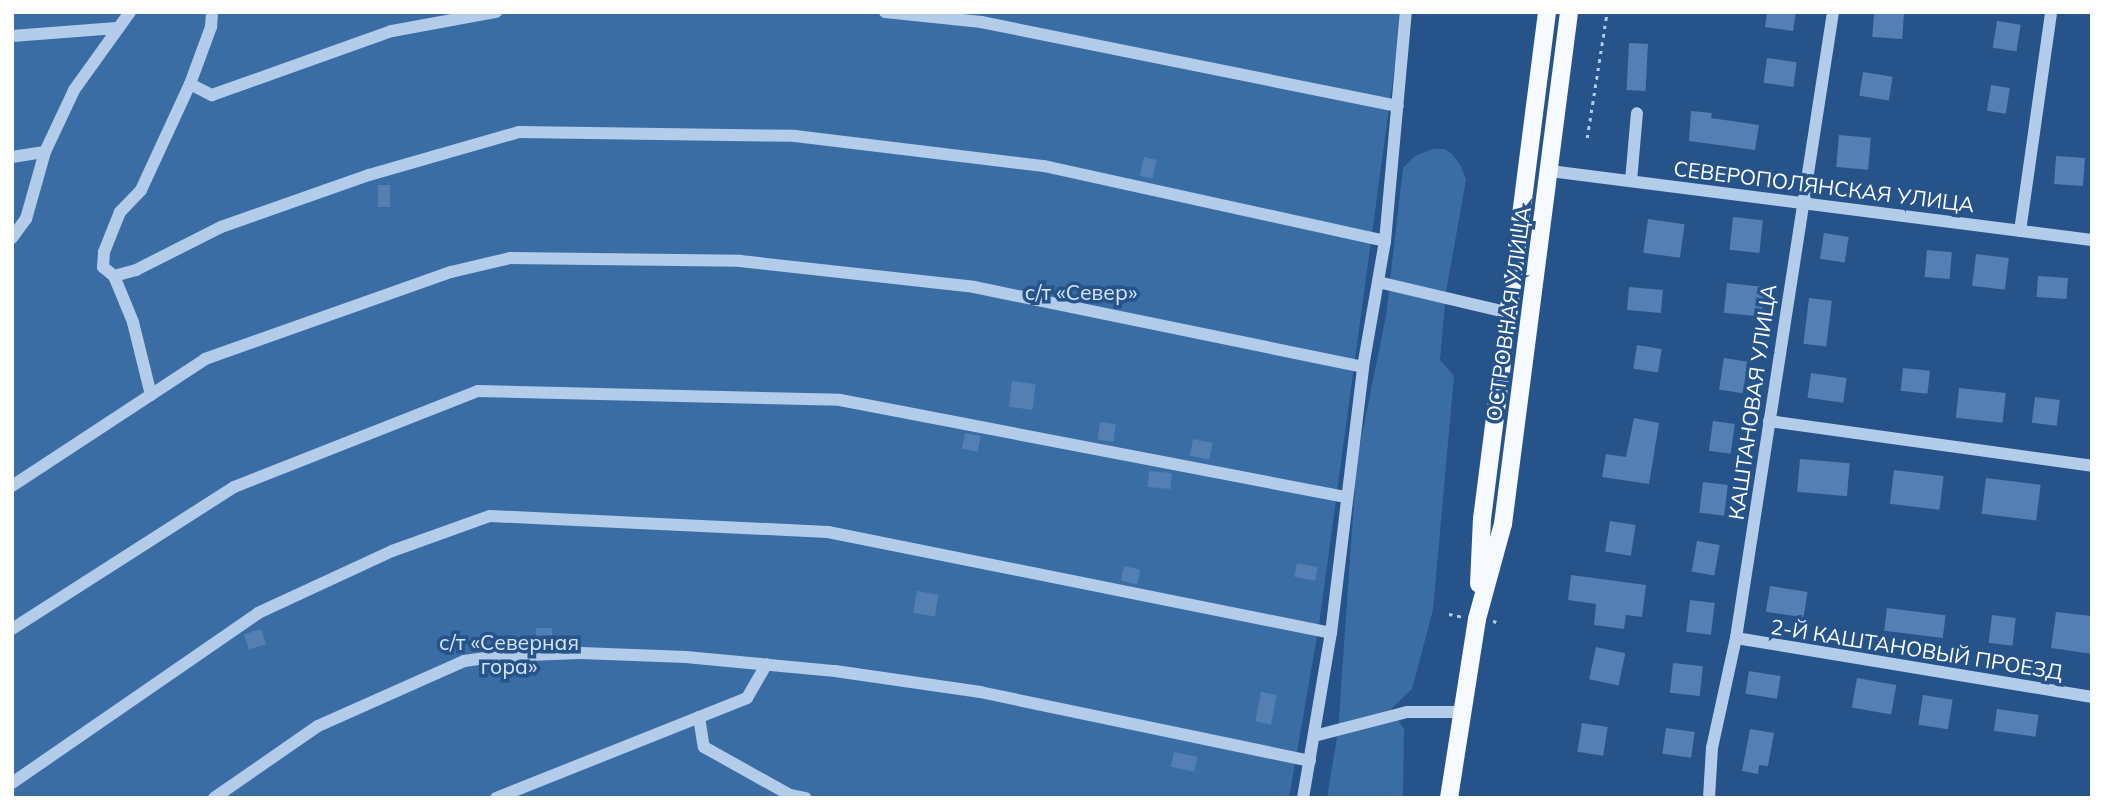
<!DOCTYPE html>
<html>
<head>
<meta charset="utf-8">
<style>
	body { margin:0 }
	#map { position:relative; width:2104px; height:810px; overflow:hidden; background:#265389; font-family:Mulish,sans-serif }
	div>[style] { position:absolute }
	.green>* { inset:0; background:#3b6da5 }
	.building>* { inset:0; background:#537fb2; transform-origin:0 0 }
	.path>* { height:2.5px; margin-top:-1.25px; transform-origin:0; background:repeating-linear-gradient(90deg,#b3cce9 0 3.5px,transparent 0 8.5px) }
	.minor>* { height:12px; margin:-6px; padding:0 6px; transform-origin:6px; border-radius:6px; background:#b3cce9 }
	.major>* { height:18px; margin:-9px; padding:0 9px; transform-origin:9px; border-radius:9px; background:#f6f9fe }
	span { translate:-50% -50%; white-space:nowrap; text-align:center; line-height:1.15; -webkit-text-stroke:7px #265389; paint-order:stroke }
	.street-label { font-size:21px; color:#fff }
	.park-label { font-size:21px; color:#d7e6f7 }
	.frame { position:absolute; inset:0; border:14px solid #fff; pointer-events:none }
</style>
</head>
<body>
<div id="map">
	<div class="green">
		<div style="clip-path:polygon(12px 12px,1402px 12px,1319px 625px,1289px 798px,12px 798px)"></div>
		<div style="clip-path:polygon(1433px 149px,1445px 149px,1452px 154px,1461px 166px,1466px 180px,1446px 292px,1440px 360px,1454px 376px,1433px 610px,1412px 689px,1391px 709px,1404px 729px,1403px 798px,1327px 798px,1338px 731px,1357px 459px,1386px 316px,1403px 168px,1415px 156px)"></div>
	</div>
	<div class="building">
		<div style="clip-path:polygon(1767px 12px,1796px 12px,1793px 31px,1765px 27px)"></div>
		<div style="left:1874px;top:12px;width:30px;height:25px;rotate:4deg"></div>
		<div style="left:1997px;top:21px;width:24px;height:27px;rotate:9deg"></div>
		<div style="left:1629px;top:43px;width:19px;height:47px;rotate:3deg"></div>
		<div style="left:1767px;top:58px;width:30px;height:25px;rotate:8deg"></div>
		<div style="left:1863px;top:72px;width:30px;height:24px;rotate:9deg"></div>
		<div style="left:1991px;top:85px;width:19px;height:26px;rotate:9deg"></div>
		<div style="clip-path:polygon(1691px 111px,1712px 113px,1711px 118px,1759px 125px,1755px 150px,1689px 141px)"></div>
		<div style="left:1839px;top:135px;width:32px;height:32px;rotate:5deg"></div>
		<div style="left:2056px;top:156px;width:29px;height:28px;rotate:4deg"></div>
		<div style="left:1144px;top:157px;width:13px;height:19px;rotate:13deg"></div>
		<div style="left:378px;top:185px;width:12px;height:22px"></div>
		<div style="left:1733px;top:217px;width:30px;height:33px;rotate:6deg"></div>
		<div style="left:1648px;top:219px;width:37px;height:34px;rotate:8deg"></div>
		<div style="left:1824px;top:233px;width:25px;height:26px;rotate:9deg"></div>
		<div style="left:1927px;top:250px;width:25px;height:27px;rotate:5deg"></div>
		<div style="left:1976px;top:254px;width:33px;height:32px;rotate:7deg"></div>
		<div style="left:2038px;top:276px;width:30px;height:21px;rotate:4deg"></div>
		<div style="left:1727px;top:283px;width:38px;height:30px;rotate:6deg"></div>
		<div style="left:1629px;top:287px;width:34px;height:23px;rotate:5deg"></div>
		<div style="left:1809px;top:298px;width:23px;height:46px;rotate:7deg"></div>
		<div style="left:1637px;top:345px;width:25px;height:24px;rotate:9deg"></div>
		<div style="left:1724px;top:358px;width:24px;height:32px;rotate:9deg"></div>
		<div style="left:1903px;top:368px;width:27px;height:23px;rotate:6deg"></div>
		<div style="left:1811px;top:373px;width:36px;height:25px;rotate:8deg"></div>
		<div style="left:1012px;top:381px;width:24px;height:26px;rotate:7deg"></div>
		<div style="left:1959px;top:388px;width:47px;height:30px;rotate:6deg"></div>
		<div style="left:2035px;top:397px;width:25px;height:26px;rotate:7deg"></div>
		<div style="clip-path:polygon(1634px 418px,1659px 423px,1649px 484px,1602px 477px,1606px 454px,1626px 457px)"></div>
		<div style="left:1713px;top:421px;width:22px;height:30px;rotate:8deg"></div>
		<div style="left:1100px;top:422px;width:16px;height:18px;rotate:7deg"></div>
		<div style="left:965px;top:433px;width:16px;height:16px;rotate:11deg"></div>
		<div style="left:1193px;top:439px;width:20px;height:17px;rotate:11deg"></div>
		<div style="left:1800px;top:459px;width:50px;height:33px;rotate:5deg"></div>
		<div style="left:1894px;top:470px;width:50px;height:34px;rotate:7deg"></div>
		<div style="left:1149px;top:471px;width:23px;height:16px;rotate:5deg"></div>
		<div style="left:1986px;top:478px;width:55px;height:36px;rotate:7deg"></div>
		<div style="left:1703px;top:482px;width:25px;height:31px;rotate:7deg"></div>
		<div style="left:1610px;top:521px;width:26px;height:31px;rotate:9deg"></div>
		<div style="left:1697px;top:541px;width:23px;height:31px;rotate:10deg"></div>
		<div style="left:1297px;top:563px;width:21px;height:14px;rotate:11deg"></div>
		<div style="left:1124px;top:566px;width:17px;height:15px;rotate:13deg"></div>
		<div style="clip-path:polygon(1571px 575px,1646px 585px,1642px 617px,1626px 615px,1624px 629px,1594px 625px,1596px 604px,1568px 600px)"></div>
		<div style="left:1770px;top:586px;width:38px;height:26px;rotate:9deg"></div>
		<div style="left:917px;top:591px;width:22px;height:22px;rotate:10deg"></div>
		<div style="left:1690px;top:600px;width:25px;height:32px;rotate:7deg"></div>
		<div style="left:1887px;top:608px;width:59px;height:23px;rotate:7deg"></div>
		<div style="clip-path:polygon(2056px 612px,2092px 616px,2092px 654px,2051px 648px)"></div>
		<div style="left:1992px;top:615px;width:24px;height:28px;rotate:7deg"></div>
		<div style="left:536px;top:628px;width:16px;height:17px"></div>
		<div style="left:261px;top:629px;width:16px;height:18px;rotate:72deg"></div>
		<div style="left:1596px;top:647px;width:30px;height:33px;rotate:12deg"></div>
		<div style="left:1673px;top:663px;width:30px;height:30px;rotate:6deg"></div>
		<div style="left:1749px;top:671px;width:32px;height:23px;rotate:9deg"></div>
		<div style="left:1857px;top:678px;width:40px;height:30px;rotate:10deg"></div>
		<div style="left:1261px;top:692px;width:16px;height:30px;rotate:11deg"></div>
		<div style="left:1923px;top:695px;width:30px;height:30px;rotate:9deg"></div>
		<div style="left:1997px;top:709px;width:42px;height:22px;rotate:8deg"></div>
		<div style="left:1582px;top:723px;width:26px;height:29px;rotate:9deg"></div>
		<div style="left:1666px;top:728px;width:29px;height:26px;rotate:8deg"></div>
		<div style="clip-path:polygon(1750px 729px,1774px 733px,1768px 766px,1759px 765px,1758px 774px,1742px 771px)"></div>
		<div style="left:1174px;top:752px;width:24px;height:15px;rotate:12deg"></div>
	</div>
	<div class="path">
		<div style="left:1587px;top:138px;width:128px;rotate:-81deg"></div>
		<div style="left:1449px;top:614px;width:14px;rotate:12deg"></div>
		<div style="left:1493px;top:621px;width:8px;rotate:14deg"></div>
	</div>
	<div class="minor">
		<div style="left:885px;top:12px;width:97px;rotate:5.9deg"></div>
		<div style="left:981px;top:22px;width:425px;rotate:11.4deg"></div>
		<div style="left:12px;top:36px;width:105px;rotate:-4.4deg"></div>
		<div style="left:190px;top:84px;width:25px;rotate:27deg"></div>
		<div style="left:212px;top:95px;width:191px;rotate:-19.6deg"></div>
		<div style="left:392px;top:31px;width:106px;rotate:-10.4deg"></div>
		<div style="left:12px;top:157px;width:33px;rotate:-9deg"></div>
		<div style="left:1550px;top:171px;width:546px;rotate:7.26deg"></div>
		<div style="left:1631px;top:181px;width:68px;rotate:-85deg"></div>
		<div style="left:2020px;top:231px;width:221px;rotate:-81.9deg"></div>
		<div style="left:12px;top:238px;width:24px;rotate:-54deg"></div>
		<div style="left:26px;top:219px;width:70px;rotate:-74.2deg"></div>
		<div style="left:45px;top:152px;width:68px;rotate:-64.9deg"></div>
		<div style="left:74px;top:90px;width:96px;rotate:-54.3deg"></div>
		<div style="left:114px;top:276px;width:23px;rotate:-15deg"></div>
		<div style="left:136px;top:270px;width:95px;rotate:-26.8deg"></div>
		<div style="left:221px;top:227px;width:157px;rotate:-19.4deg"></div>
		<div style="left:369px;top:175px;width:156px;rotate:-16deg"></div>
		<div style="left:519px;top:132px;width:276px;rotate:0.8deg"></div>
		<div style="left:795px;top:136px;width:251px;rotate:6.9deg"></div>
		<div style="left:1044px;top:166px;width:349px;rotate:12.4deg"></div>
		<div style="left:1378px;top:282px;width:136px;rotate:13.2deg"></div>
		<div style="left:151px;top:395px;width:75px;rotate:-103.9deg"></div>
		<div style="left:133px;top:322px;width:50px;rotate:-112.4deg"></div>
		<div style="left:114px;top:276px;width:14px;rotate:-141deg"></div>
		<div style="left:103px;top:267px;width:15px;rotate:-86deg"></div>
		<div style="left:104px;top:252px;width:43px;rotate:-68.2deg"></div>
		<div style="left:120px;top:212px;width:30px;rotate:-46deg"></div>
		<div style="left:141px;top:190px;width:117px;rotate:-65.2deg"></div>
		<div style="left:190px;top:84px;width:61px;rotate:-69.8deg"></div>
		<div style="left:211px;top:27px;width:15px;rotate:-86deg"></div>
		<div style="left:1769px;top:421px;width:326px;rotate:7.9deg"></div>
		<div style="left:12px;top:486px;width:231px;rotate:-33.3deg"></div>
		<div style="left:205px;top:359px;width:261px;rotate:-19.5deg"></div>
		<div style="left:451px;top:272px;width:61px;rotate:-13.3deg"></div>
		<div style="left:510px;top:258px;width:230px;rotate:0.7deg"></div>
		<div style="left:740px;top:261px;width:235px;rotate:6.3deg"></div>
		<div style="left:974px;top:287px;width:397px;rotate:11.6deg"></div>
		<div style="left:12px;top:629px;width:264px;rotate:-32.6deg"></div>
		<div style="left:234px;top:487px;width:262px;rotate:-21.5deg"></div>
		<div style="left:478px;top:391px;width:362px;rotate:1.4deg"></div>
		<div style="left:840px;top:400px;width:514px;rotate:10.87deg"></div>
		<div style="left:1736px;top:638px;width:361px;rotate:9.4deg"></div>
		<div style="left:699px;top:717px;width:30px;rotate:81deg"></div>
		<div style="left:704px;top:747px;width:98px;rotate:29.2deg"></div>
		<div style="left:790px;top:795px;width:16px;rotate:11deg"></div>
		<div style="left:1314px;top:736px;width:96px;rotate:-14.5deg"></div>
		<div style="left:1407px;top:712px;width:55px"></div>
		<div style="left:12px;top:783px;width:299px;rotate:-34.6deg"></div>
		<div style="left:258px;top:613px;width:148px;rotate:-24.8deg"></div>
		<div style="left:392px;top:551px;width:104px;rotate:-19.7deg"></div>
		<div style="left:490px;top:516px;width:338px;rotate:2.7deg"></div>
		<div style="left:828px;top:532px;width:513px;rotate:11.35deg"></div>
		<div style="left:214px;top:798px;width:126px;rotate:-34.7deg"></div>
		<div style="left:318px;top:726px;width:160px;rotate:-24deg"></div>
		<div style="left:464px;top:661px;width:34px;rotate:-8deg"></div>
		<div style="left:498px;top:656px;width:83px;rotate:-2.1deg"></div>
		<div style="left:581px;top:653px;width:105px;rotate:2.2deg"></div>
		<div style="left:686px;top:657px;width:150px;rotate:5.4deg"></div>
		<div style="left:835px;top:671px;width:147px;rotate:8.2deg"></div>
		<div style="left:980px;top:692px;width:337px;rotate:11.8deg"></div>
		<div style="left:496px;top:798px;width:270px;rotate:-21.7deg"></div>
		<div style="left:747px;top:698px;width:39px;rotate:-60deg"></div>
		<div style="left:1303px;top:798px;width:167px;rotate:-80.4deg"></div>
		<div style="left:1331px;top:633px;width:268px;rotate:-83.1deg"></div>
		<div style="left:1363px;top:367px;width:128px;rotate:-80.1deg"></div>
		<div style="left:1385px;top:241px;width:230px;rotate:-84.8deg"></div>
		<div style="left:1709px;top:798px;width:50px;rotate:-86.6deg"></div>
		<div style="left:1712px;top:748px;width:113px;rotate:-77.7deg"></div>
		<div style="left:1736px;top:638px;width:633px;rotate:-81.19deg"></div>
	</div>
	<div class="major">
		<div style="left:1479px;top:584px;width:65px;rotate:-87.4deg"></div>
		<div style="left:1482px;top:519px;width:511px;rotate:-82.69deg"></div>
		<div style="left:1449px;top:798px;width:181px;rotate:-81.1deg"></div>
		<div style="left:1477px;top:619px;width:98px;rotate:-74.7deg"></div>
		<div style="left:1503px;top:524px;width:516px;rotate:-82.65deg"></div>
	</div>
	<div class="street-label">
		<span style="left:1824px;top:186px;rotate:7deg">СЕВЕРОПОЛЯНСКАЯ УЛИЦА</span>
		<span style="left:1508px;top:314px;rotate:-82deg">ОСТРОВНАЯ УЛИЦА</span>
		<span style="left:1752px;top:402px;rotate:-82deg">КАШТАНОВАЯ УЛИЦА</span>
		<span style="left:1917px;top:649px;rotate:9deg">2-Й КАШТАНОВЫЙ ПРОЕЗД</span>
	</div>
	<div class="park-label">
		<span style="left:1081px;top:292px">с/т «Север»</span>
		<span style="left:509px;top:654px">с/т «Северная<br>гора»</span>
	</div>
	<div class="frame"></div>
</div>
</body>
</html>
